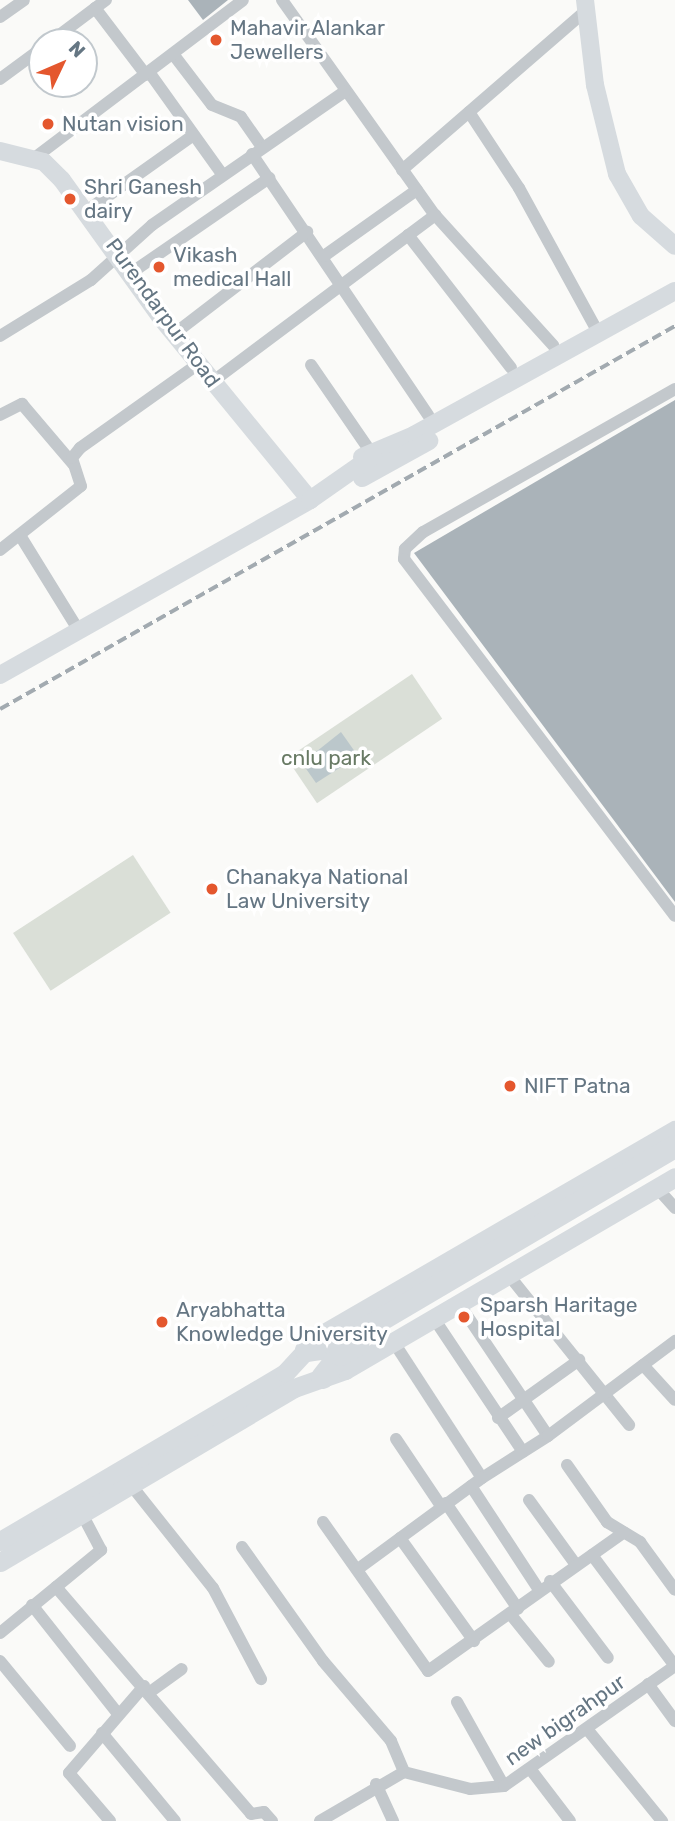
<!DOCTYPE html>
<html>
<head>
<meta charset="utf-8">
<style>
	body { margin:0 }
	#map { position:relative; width:675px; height:1821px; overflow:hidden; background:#fafaf8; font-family:Rubik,sans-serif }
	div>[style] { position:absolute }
	.green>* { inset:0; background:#dadfd7; transform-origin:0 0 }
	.water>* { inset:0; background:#bbc7cb }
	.building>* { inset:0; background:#aab3b9 }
	.street>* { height:12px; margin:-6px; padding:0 6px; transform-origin:6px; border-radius:6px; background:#c3c8cc }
	.secondary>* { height:18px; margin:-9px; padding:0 9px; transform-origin:9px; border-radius:9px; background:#d6dbdf }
	.primary>* { height:19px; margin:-9.5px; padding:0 9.5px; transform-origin:9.5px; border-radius:9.5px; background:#d6dbdf }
	.highway>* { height:23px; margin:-11.5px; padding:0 11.5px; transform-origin:11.5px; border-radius:11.5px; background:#d6dbdf }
	.rail>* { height:3.5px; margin-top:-1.75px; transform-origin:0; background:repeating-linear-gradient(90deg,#a2aab0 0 10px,transparent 0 15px) }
	.dots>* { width:19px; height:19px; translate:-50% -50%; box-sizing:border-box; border:4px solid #fff; border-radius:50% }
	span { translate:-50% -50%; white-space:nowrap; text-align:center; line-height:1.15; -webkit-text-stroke:7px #fff; paint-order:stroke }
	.poi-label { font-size:21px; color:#657683 }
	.left { translate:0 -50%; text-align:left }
	.street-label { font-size:21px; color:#657683 }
	.park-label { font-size:21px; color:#687a64 }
	.north { position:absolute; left:28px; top:28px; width:70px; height:70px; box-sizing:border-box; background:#fff; border:2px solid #c1c8cd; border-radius:50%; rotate:46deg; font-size:19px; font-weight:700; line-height:28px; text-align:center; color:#657683 }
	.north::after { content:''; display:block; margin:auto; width:24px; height:32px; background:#e4572e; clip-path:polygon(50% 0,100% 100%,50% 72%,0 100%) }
</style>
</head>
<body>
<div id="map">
	<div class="green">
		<div style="left:412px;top:674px;width:54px;height:151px;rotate:56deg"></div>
		<div style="left:133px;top:855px;width:69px;height:143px;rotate:57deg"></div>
	</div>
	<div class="water">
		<div style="clip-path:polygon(341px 732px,358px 756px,316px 783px,302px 763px)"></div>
	</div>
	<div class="building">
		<div style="clip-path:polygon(188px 0,228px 0,203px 20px)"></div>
		<div style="clip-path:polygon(675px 400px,675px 902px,414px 553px)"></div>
	</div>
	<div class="street">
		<div style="left:282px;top:0;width:264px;rotate:54.6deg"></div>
		<div style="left:435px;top:215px;width:176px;rotate:47.8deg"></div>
		<div style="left:95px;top:8px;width:84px;rotate:52.7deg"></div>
		<div style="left:0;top:17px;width:29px;rotate:-35deg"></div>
		<div style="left:50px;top:42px;width:70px;rotate:-36.9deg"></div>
		<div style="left:173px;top:54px;width:64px;rotate:52.6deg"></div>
		<div style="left:212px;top:105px;width:31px;rotate:22deg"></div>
		<div style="left:241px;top:117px;width:37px;rotate:55deg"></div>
		<div style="left:149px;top:72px;width:125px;rotate:54.4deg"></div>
		<div style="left:0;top:79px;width:52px;rotate:-36.4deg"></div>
		<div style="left:469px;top:112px;width:91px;rotate:56.7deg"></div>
		<div style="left:519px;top:188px;width:156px;rotate:61.3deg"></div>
		<div style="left:252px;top:154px;width:315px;rotate:56deg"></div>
		<div style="left:33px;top:159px;width:263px;rotate:-37.1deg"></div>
		<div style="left:402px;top:170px;width:245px;rotate:-40.9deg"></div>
		<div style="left:88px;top:210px;width:128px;rotate:-35.4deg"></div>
		<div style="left:408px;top:235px;width:168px;rotate:52.2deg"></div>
		<div style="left:324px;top:256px;width:114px;rotate:-35.4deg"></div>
		<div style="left:131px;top:273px;width:168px;rotate:-34.5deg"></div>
		<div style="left:174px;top:334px;width:168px;rotate:-37.5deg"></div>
		<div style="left:0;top:336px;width:107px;rotate:-31.6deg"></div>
		<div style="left:91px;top:280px;width:82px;rotate:-42deg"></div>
		<div style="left:152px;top:225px;width:234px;rotate:-34.7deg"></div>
		<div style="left:311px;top:365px;width:101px;rotate:55.5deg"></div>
		<div style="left:212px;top:382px;width:279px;rotate:-36.8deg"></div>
		<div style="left:675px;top:389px;width:290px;rotate:150.4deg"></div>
		<div style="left:423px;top:532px;width:25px;rotate:137deg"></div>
		<div style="left:405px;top:549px;width:10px;rotate:96deg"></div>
		<div style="left:404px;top:559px;width:448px;rotate:52.8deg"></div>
		<div style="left:0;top:415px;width:25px;rotate:-27deg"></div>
		<div style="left:22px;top:404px;width:79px;rotate:49.6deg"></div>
		<div style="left:21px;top:537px;width:110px;rotate:58.3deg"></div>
		<div style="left:0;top:550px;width:103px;rotate:-38.3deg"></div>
		<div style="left:81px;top:486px;width:29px;rotate:-108deg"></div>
		<div style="left:72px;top:458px;width:13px;rotate:-51deg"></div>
		<div style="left:80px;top:448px;width:145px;rotate:-35.4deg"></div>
		<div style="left:657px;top:1188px;width:27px;rotate:48deg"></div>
		<div style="left:507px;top:1273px;width:195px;rotate:51.2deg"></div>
		<div style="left:458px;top:1302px;width:161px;rotate:56.1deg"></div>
		<div style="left:433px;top:1317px;width:162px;rotate:56.3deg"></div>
		<div style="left:393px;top:1341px;width:163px;rotate:57deg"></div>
		<div style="left:482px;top:1478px;width:78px;rotate:-32.5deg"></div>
		<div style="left:548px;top:1436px;width:159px;rotate:-36.8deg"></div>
		<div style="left:643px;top:1365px;width:47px;rotate:47.6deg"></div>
		<div style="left:498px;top:1418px;width:100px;rotate:-35.6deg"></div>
		<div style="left:396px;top:1439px;width:81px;rotate:56.1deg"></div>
		<div style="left:567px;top:1465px;width:70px;rotate:54.9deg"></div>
		<div style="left:607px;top:1522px;width:39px;rotate:31deg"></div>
		<div style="left:640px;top:1542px;width:59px;rotate:53.9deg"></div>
		<div style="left:127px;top:1480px;width:138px;rotate:51.5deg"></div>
		<div style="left:213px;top:1588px;width:103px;rotate:62.2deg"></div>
		<div style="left:471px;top:1486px;width:124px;rotate:56.8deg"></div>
		<div style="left:529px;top:1500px;width:80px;rotate:54.1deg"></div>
		<div style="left:446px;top:1503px;width:128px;rotate:55.8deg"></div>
		<div style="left:323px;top:1522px;width:182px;rotate:54.8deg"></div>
		<div style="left:428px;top:1671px;width:240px;rotate:-35.3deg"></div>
		<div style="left:400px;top:1538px;width:127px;rotate:54.3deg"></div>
		<div style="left:242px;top:1547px;width:140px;rotate:54.6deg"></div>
		<div style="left:323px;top:1661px;width:105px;rotate:49.6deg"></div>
		<div style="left:391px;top:1741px;width:34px;rotate:67deg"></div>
		<div style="left:592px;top:1555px;width:139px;rotate:53.2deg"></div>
		<div style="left:358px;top:1569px;width:154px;rotate:-36.3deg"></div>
		<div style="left:550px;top:1581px;width:96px;rotate:53deg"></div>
		<div style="left:56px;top:1587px;width:299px;rotate:49.3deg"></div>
		<div style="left:251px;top:1814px;width:13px;rotate:-9deg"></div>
		<div style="left:264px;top:1812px;width:12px;rotate:48deg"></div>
		<div style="left:32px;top:1605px;width:139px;rotate:51.7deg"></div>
		<div style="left:511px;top:1615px;width:60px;rotate:51deg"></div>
		<div style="left:0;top:1633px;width:131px;rotate:-39.4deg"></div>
		<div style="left:101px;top:1550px;width:41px;rotate:-117.8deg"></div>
		<div style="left:0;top:1661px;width:110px;rotate:50.5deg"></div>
		<div style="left:648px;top:1684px;width:46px;rotate:53.9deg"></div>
		<div style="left:150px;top:1692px;width:39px;rotate:-36deg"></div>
		<div style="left:457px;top:1702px;width:96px;rotate:60.8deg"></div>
		<div style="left:587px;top:1729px;width:119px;rotate:50.8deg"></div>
		<div style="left:102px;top:1733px;width:114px;rotate:50.3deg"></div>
		<div style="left:531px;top:1770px;width:64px;rotate:52.6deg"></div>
		<div style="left:376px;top:1784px;width:41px;rotate:65.3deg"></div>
		<div style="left:110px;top:1821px;width:63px;rotate:-130.5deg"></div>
		<div style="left:69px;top:1773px;width:115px;rotate:-49.2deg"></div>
		<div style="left:320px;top:1821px;width:97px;rotate:-30.3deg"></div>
		<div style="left:404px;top:1772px;width:68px;rotate:14.4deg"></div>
		<div style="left:470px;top:1789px;width:34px;rotate:-5deg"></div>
		<div style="left:504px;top:1786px;width:209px;rotate:-35.1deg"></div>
	</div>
	<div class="secondary">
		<div style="left:585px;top:0;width:86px;rotate:83.3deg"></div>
		<div style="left:595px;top:85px;width:92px;rotate:76.1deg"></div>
		<div style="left:617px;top:174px;width:48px;rotate:60.3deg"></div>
		<div style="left:641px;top:216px;width:45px;rotate:41.4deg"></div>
		<div style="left:0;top:151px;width:45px;rotate:14deg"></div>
		<div style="left:44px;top:162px;width:25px;rotate:45deg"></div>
		<div style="left:62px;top:180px;width:171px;rotate:54.3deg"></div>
		<div style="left:162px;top:319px;width:234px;rotate:50.7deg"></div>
		<div style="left:362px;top:457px;width:56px;rotate:-22.9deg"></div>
		<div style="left:414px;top:435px;width:298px;rotate:-28.9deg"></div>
		<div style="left:362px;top:478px;width:77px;rotate:-28.9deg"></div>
		<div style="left:0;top:675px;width:356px;rotate:-29.4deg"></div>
		<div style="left:310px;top:500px;width:77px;rotate:-34.9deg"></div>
	</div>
	<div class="primary">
		<div style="left:0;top:1541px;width:331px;rotate:-30.5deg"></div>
		<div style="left:285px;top:1373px;width:50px;rotate:-47.4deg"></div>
		<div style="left:319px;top:1336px;width:411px;rotate:-30.1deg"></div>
		<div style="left:0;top:1562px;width:342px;rotate:-30.6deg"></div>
		<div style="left:294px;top:1388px;width:54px;rotate:-19.4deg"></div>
		<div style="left:345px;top:1370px;width:382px;rotate:-30.3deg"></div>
	</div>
	<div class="highway">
		<div style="left:306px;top:1350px;width:29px;rotate:-8deg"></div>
		<div style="left:335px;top:1346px;width:394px;rotate:-30.5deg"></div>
		<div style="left:322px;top:1377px;width:29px;rotate:-52deg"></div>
		<div style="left:340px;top:1354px;width:20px;rotate:-30deg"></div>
	</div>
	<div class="rail">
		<div style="left:0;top:709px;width:776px;rotate:-29.57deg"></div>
	</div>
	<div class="dots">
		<div style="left:216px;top:40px;background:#e4572e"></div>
		<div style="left:48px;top:124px;background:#e4572e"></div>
		<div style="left:70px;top:199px;background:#e4572e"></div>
		<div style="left:159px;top:267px;background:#e4572e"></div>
		<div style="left:212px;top:889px;background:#e4572e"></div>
		<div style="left:510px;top:1086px;background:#e4572e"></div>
		<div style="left:464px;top:1317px;background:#e4572e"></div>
		<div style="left:162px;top:1322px;background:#e4572e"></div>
	</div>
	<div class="poi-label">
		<span class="left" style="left:230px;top:40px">Mahavir Alankar<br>Jewellers</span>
		<span class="left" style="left:62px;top:124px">Nutan vision</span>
		<span class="left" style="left:84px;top:199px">Shri Ganesh<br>dairy</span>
		<span class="left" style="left:173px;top:267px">Vikash<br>medical Hall</span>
		<span class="left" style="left:226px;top:889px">Chanakya National<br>Law University</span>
		<span class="left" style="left:524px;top:1086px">NIFT Patna</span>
		<span class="left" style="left:480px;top:1317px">Sparsh Haritage<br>Hospital</span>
		<span class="left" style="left:176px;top:1322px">Aryabhatta<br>Knowledge University</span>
	</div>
	<div class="street-label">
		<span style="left:163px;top:313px;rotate:54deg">Purendarpur Road</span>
		<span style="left:565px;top:1720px;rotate:-35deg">new bigrahpur</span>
	</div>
	<div class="park-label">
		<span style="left:326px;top:758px">cnlu park</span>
	</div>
	<div class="north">N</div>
</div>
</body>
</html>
